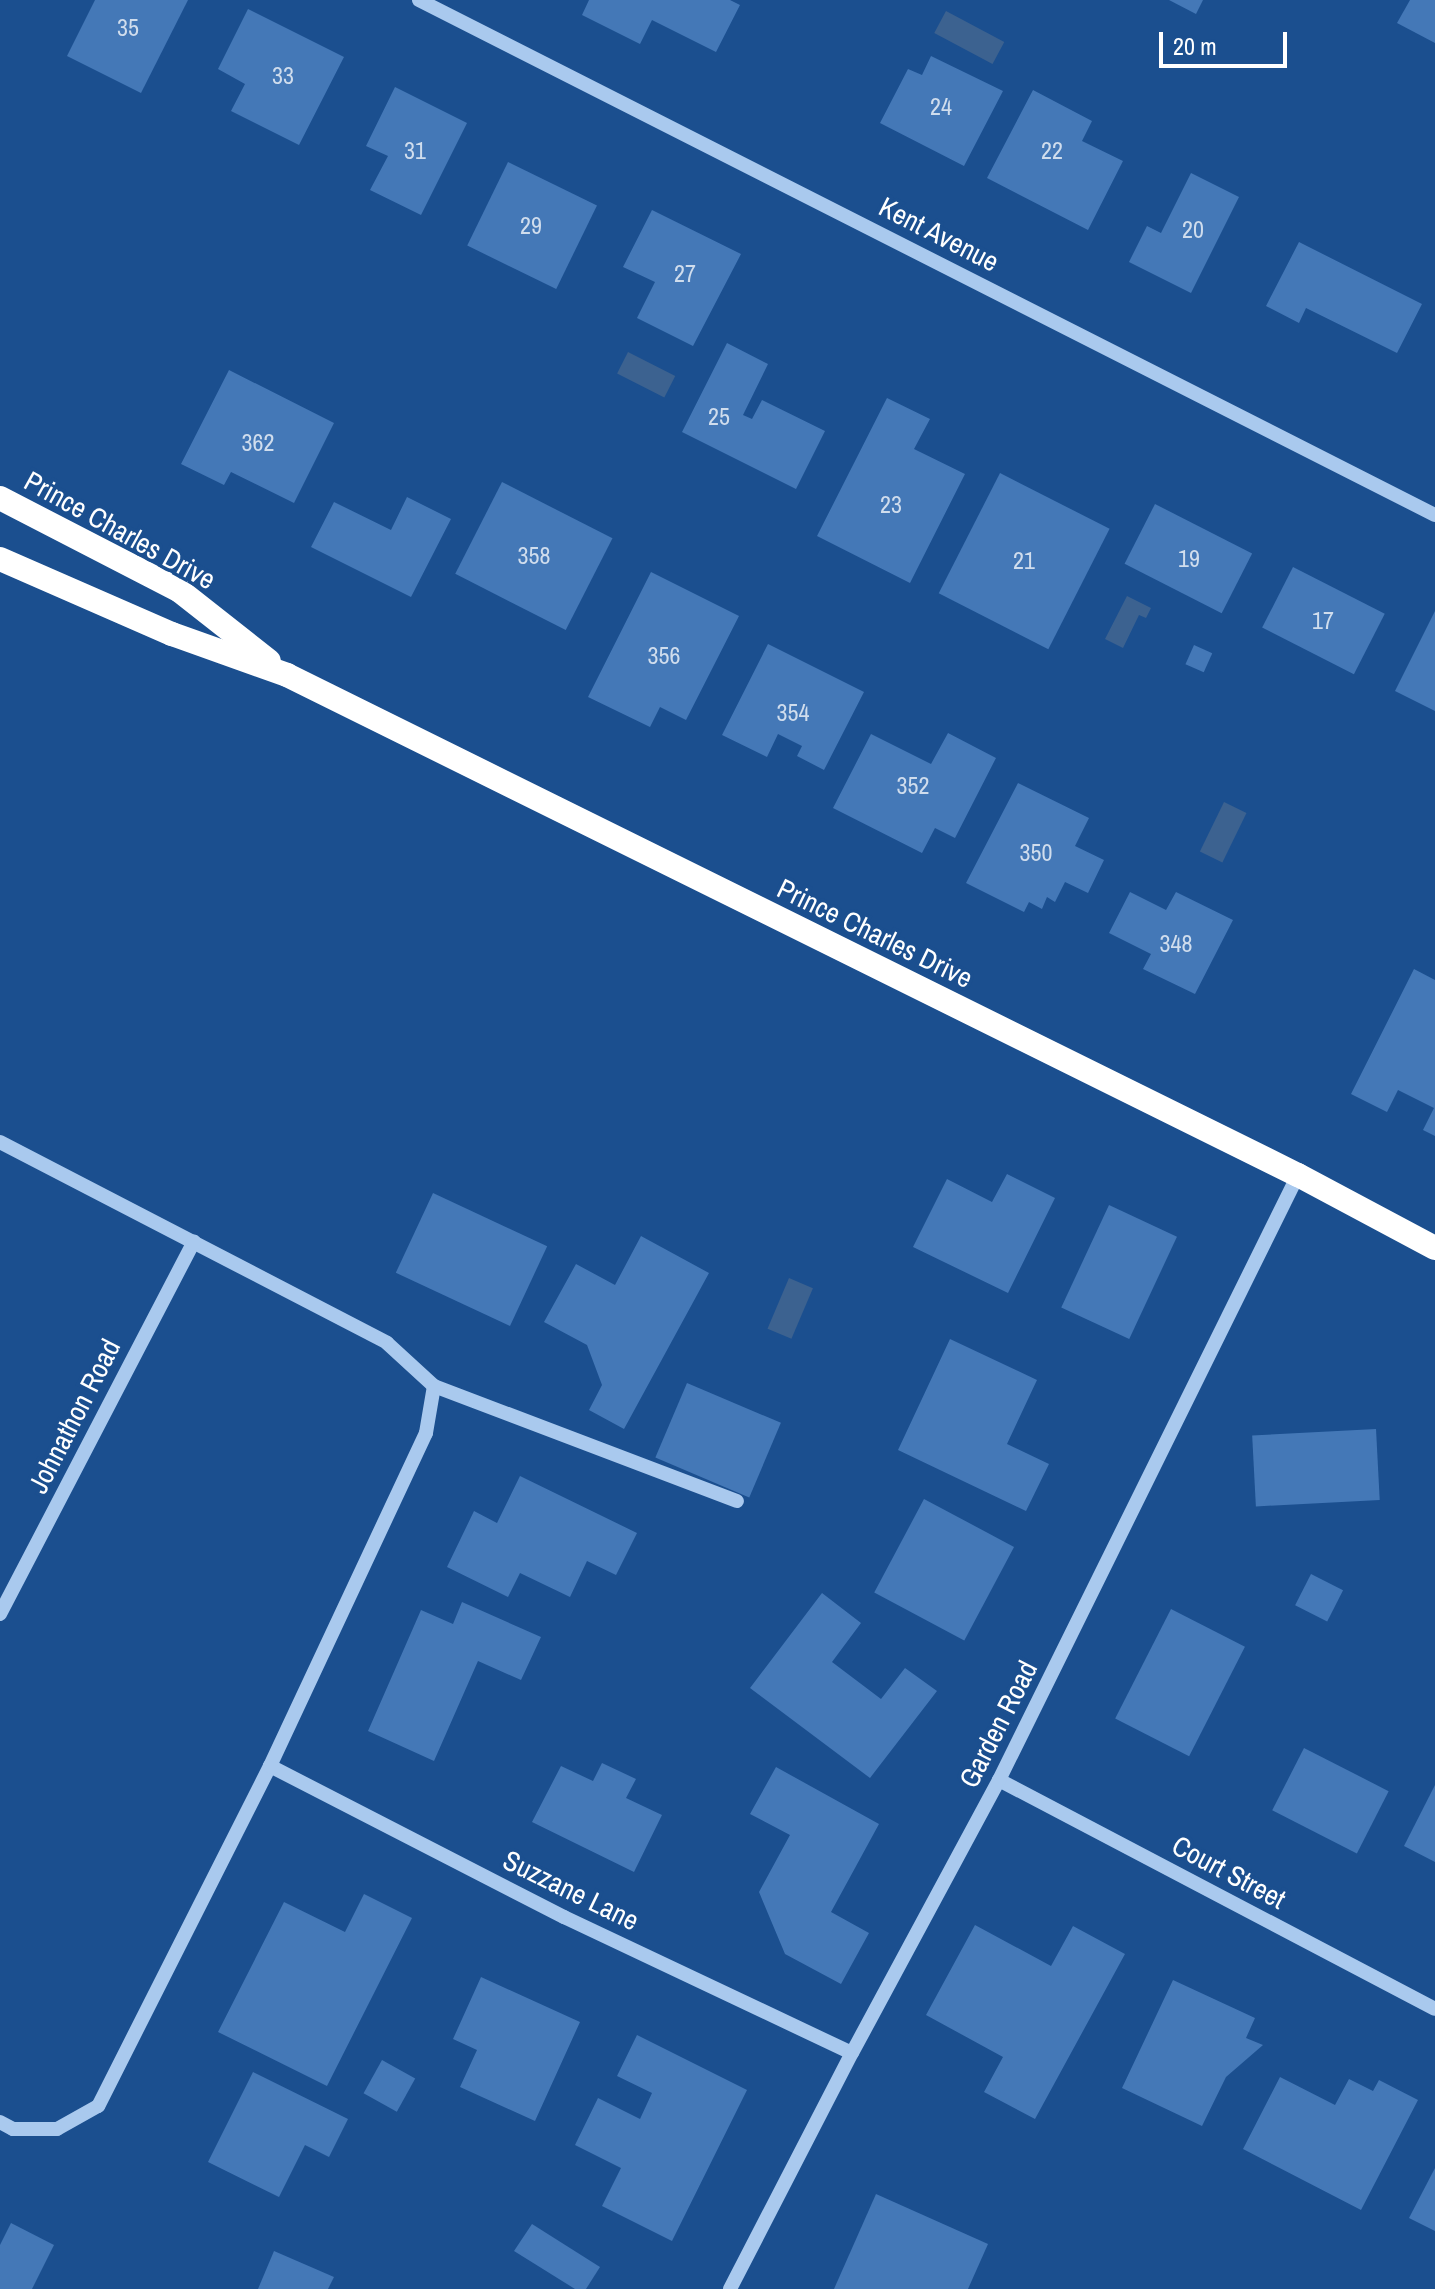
<!DOCTYPE html>
<html>
<head>
<meta charset="utf-8">
<style>
	body { margin:0 }
	#map { position:relative; width:1435px; height:2289px; overflow:hidden; background:#1b4f8f; font-family:"Archivo Narrow",sans-serif }
	div>[style] { position:absolute }
	.water>* { inset:0; background:#3c6290; transform-origin:0 0 }
	.building>* { inset:0; background:#4478b7; transform-origin:0 0 }
	.minor>* { height:14px; margin:-7px; padding:0 7px; transform-origin:7px; border-radius:7px; background:#a9c9ee }
	.highway>* { height:24px; margin:-12px; padding:0 12px; transform-origin:12px; border-radius:12px; background:#fff }
	span { translate:-50% -50%; white-space:nowrap; text-align:center; line-height:1.15; -webkit-text-stroke:7px #1b4f8f; paint-order:stroke }
	.number-label { font-size:24px; color:#d0dded }
	.number-label span { -webkit-text-stroke-width:0 }
	.street-label { font-size:28px; color:#fff }
	.scale { position:absolute; left:1159px; top:32px; width:128px; height:36px; box-sizing:border-box; border:4px solid #fff; border-top:0; padding-left:10px; font-size:24px; line-height:28px; white-space:nowrap; color:#fff; -webkit-text-stroke:6px #1b4f8f; paint-order:stroke }
</style>
</head>
<body>
<div id="map">
	<div class="water">
		<div style="left:946px;top:11px;width:66px;height:25px;rotate:28deg"></div>
		<div style="left:628px;top:352px;width:53px;height:24px;rotate:27deg"></div>
		<div style="clip-path:polygon(1127px 596px,1151px 608px,1146px 618px,1139px 615px,1123px 648px,1105px 639px)"></div>
		<div style="left:1224px;top:802px;width:25px;height:55px;rotate:26deg"></div>
		<div style="left:789px;top:1278px;width:26px;height:55px;rotate:23deg"></div>
	</div>
	<div class="building">
		<div style="clip-path:polygon(95px 0,188px 0,141px 93px,67px 56px)"></div>
		<div style="clip-path:polygon(589px 0,730px 0,740px 5px,716px 52px,652px 20px,640px 44px,582px 15px)"></div>
		<div style="clip-path:polygon(1169px 0,1203px 0,1196px 14px)"></div>
		<div style="clip-path:polygon(1410px 0,1435px 0,1435px 43px,1397px 23px)"></div>
		<div style="clip-path:polygon(248px 9px,344px 57px,299px 145px,231px 111px,245px 84px,218px 69px)"></div>
		<div style="clip-path:polygon(931px 56px,1003px 91px,964px 166px,880px 123px,908px 69px,922px 75px)"></div>
		<div style="clip-path:polygon(395px 87px,467px 123px,421px 215px,370px 190px,388px 156px,366px 146px)"></div>
		<div style="clip-path:polygon(1033px 90px,1092px 121px,1082px 141px,1123px 161px,1088px 230px,987px 178px)"></div>
		<div style="left:508px;top:162px;width:99px;height:93px;rotate:26deg"></div>
		<div style="clip-path:polygon(1191px 173px,1239px 197px,1191px 293px,1129px 262px,1147px 226px,1161px 233px)"></div>
		<div style="clip-path:polygon(652px 210px,741px 254px,693px 346px,637px 318px,655px 282px,623px 267px)"></div>
		<div style="clip-path:polygon(1299px 242px,1422px 304px,1397px 353px,1306px 308px,1299px 323px,1266px 306px)"></div>
		<div style="clip-path:polygon(727px 343px,768px 364px,743px 415px,752px 419px,762px 400px,825px 431px,796px 489px,682px 432px)"></div>
		<div style="clip-path:polygon(229px 370px,334px 423px,294px 503px,231px 472px,224px 485px,181px 464px)"></div>
		<div style="clip-path:polygon(887px 398px,930px 419px,914px 449px,965px 474px,910px 583px,817px 536px)"></div>
		<div style="left:1000px;top:473px;width:123px;height:135px;rotate:27deg"></div>
		<div style="left:502px;top:482px;width:124px;height:103px;rotate:27deg"></div>
		<div style="clip-path:polygon(407px 497px,451px 519px,411px 597px,311px 547px,334px 502px,391px 530px)"></div>
		<div style="left:1155px;top:504px;width:109px;height:67px;rotate:27deg"></div>
		<div style="left:1293px;top:567px;width:103px;height:68px;rotate:27deg"></div>
		<div style="clip-path:polygon(651px 572px,739px 616px,686px 720px,660px 707px,650px 727px,588px 697px)"></div>
		<div style="clip-path:polygon(1435px 611px,1435px 711px,1395px 691px)"></div>
		<div style="clip-path:polygon(768px 644px,864px 692px,824px 770px,797px 756px,802px 746px,778px 734px,767px 757px,722px 735px)"></div>
		<div style="left:1194px;top:645px;width:20px;height:21px;rotate:24deg"></div>
		<div style="clip-path:polygon(948px 733px,996px 758px,955px 838px,935px 828px,922px 853px,833px 808px,871px 734px,931px 764px)"></div>
		<div style="clip-path:polygon(1018px 783px,1089px 818px,1075px 846px,1104px 860px,1088px 893px,1065px 882px,1055px 902px,1047px 897px,1042px 909px,1029px 902px,1024px 912px,966px 883px)"></div>
		<div style="clip-path:polygon(1130px 892px,1166px 910px,1176px 892px,1233px 920px,1195px 994px,1143px 969px,1151px 954px,1109px 933px)"></div>
		<div style="clip-path:polygon(1414px 969px,1435px 980px,1435px 1136px,1423px 1130px,1434px 1108px,1398px 1090px,1387px 1112px,1351px 1094px)"></div>
		<div style="clip-path:polygon(1007px 1174px,1055px 1198px,1008px 1293px,913px 1247px,947px 1179px,992px 1202px)"></div>
		<div style="left:433px;top:1193px;width:126px;height:88px;rotate:25deg"></div>
		<div style="left:1109px;top:1205px;width:75px;height:113px;rotate:25deg"></div>
		<div style="clip-path:polygon(641px 1236px,709px 1273px,624px 1429px,589px 1410px,602px 1385px,587px 1345px,544px 1322px,576px 1264px,615px 1285px)"></div>
		<div style="clip-path:polygon(950px 1339px,1037px 1380px,1007px 1444px,1049px 1464px,1026px 1511px,898px 1450px)"></div>
		<div style="left:687px;top:1383px;width:102px;height:81px;rotate:23deg"></div>
		<div style="left:1376px;top:1429px;width:71px;height:124px;rotate:87deg"></div>
		<div style="clip-path:polygon(520px 1476px,637px 1533px,616px 1575px,587px 1561px,570px 1597px,520px 1573px,508px 1597px,447px 1567px,474px 1511px,497px 1523px)"></div>
		<div style="left:924px;top:1499px;width:102px;height:106px;rotate:28deg"></div>
		<div style="left:1311px;top:1574px;width:36px;height:35px;rotate:27deg"></div>
		<div style="clip-path:polygon(822px 1593px,861px 1623px,832px 1662px,881px 1699px,905px 1668px,937px 1691px,870px 1778px,750px 1688px)"></div>
		<div style="clip-path:polygon(462px 1602px,541px 1637px,521px 1680px,478px 1661px,434px 1761px,368px 1731px,421px 1610px,453px 1624px)"></div>
		<div style="left:1171px;top:1609px;width:83px;height:123px;rotate:27deg"></div>
		<div style="left:1304px;top:1748px;width:95px;height:70px;rotate:27deg"></div>
		<div style="clip-path:polygon(602px 1763px,636px 1779px,626px 1798px,662px 1815px,634px 1872px,532px 1822px,561px 1766px,593px 1781px)"></div>
		<div style="clip-path:polygon(776px 1767px,879px 1824px,831px 1912px,869px 1933px,841px 1984px,785px 1954px,759px 1892px,790px 1835px,750px 1814px)"></div>
		<div style="clip-path:polygon(1435px 1785px,1435px 1862px,1404px 1846px)"></div>
		<div style="clip-path:polygon(364px 1894px,412px 1918px,327px 2086px,218px 2032px,284px 1902px,345px 1932px)"></div>
		<div style="clip-path:polygon(975px 1925px,1051px 1966px,1073px 1926px,1125px 1954px,1035px 2119px,984px 2092px,1003px 2057px,926px 2015px)"></div>
		<div style="clip-path:polygon(481px 1977px,580px 2022px,535px 2121px,460px 2087px,477px 2050px,453px 2039px)"></div>
		<div style="clip-path:polygon(1173px 1980px,1255px 2018px,1246px 2038px,1263px 2045px,1226px 2077px,1202px 2126px,1122px 2088px)"></div>
		<div style="clip-path:polygon(637px 2035px,747px 2090px,672px 2241px,602px 2206px,621px 2168px,575px 2145px,598px 2098px,640px 2119px,652px 2093px,617px 2076px)"></div>
		<div style="left:382px;top:2060px;width:38px;height:38px;rotate:29deg"></div>
		<div style="clip-path:polygon(253px 2072px,348px 2119px,329px 2157px,305px 2145px,279px 2197px,208px 2162px)"></div>
		<div style="clip-path:polygon(1280px 2077px,1335px 2105px,1349px 2079px,1373px 2091px,1379px 2080px,1418px 2100px,1361px 2210px,1243px 2149px)"></div>
		<div style="clip-path:polygon(1435px 2168px,1435px 2231px,1409px 2218px)"></div>
		<div style="clip-path:polygon(876px 2194px,988px 2244px,968px 2289px,834px 2289px)"></div>
		<div style="clip-path:polygon(11px 2223px,54px 2245px,32px 2289px,0 2289px,0 2245px)"></div>
		<div style="clip-path:polygon(532px 2224px,600px 2267px,586px 2289px,575px 2289px,514px 2251px)"></div>
		<div style="clip-path:polygon(274px 2251px,334px 2277px,328px 2289px,258px 2289px)"></div>
	</div>
	<div class="minor">
		<div style="left:419px;top:0;width:1139px;rotate:26.88deg"></div>
		<div style="left:0;top:1142px;width:436px;rotate:27.4deg"></div>
		<div style="left:387px;top:1343px;width:64px;rotate:42.5deg"></div>
		<div style="left:434px;top:1386px;width:48px;rotate:99.7deg"></div>
		<div style="left:426px;top:1433px;width:368px;rotate:115.1deg"></div>
		<div style="left:270px;top:1766px;width:381px;rotate:116.8deg"></div>
		<div style="left:98px;top:2106px;width:47px;rotate:150.7deg"></div>
		<div style="left:57px;top:2129px;width:44px;rotate:180deg"></div>
		<div style="left:13px;top:2129px;width:15px;rotate:-152deg"></div>
		<div style="left:434px;top:1386px;width:324px;rotate:20.8deg"></div>
		<div style="left:0;top:1614px;width:420px;rotate:-62.5deg"></div>
		<div style="left:270px;top:1766px;width:331px;rotate:27.2deg"></div>
		<div style="left:564px;top:1917px;width:318px;rotate:25.3deg"></div>
		<div style="left:999px;top:1780px;width:492px;rotate:27.7deg"></div>
		<div style="left:730px;top:2289px;width:266px;rotate:-62.7deg"></div>
		<div style="left:852px;top:2053px;width:310px;rotate:-61.7deg"></div>
		<div style="left:999px;top:1780px;width:675px;rotate:-63.7deg"></div>
	</div>
	<div class="highway">
		<div style="left:0;top:498px;width:203px;rotate:27.3deg"></div>
		<div style="left:180px;top:591px;width:113px;rotate:38.2deg"></div>
		<div style="left:0;top:559px;width:188px;rotate:23.6deg"></div>
		<div style="left:172px;top:634px;width:122px;rotate:19.6deg"></div>
		<div style="left:287px;top:675px;width:1128px;rotate:26.32deg"></div>
		<div style="left:1298px;top:1175px;width:155px;rotate:28.1deg"></div>
	</div>
	<div class="number-label">
		<span style="left:128px;top:28px">35</span>
		<span style="left:283px;top:76px">33</span>
		<span style="left:941px;top:107px">24</span>
		<span style="left:415px;top:151px">31</span>
		<span style="left:1052px;top:151px">22</span>
		<span style="left:531px;top:226px">29</span>
		<span style="left:1193px;top:230px">20</span>
		<span style="left:685px;top:274px">27</span>
		<span style="left:719px;top:417px">25</span>
		<span style="left:258px;top:443px">362</span>
		<span style="left:891px;top:505px">23</span>
		<span style="left:534px;top:556px">358</span>
		<span style="left:1189px;top:559px">19</span>
		<span style="left:1024px;top:561px">21</span>
		<span style="left:1323px;top:621px">17</span>
		<span style="left:664px;top:656px">356</span>
		<span style="left:793px;top:713px">354</span>
		<span style="left:913px;top:786px">352</span>
		<span style="left:1036px;top:853px">350</span>
		<span style="left:1176px;top:944px">348</span>
	</div>
	<div class="street-label">
		<span style="left:939px;top:234px;rotate:27deg">Kent Avenue</span>
		<span style="left:120px;top:530px;rotate:29deg">Prince Charles Drive</span>
		<span style="left:875px;top:933px;rotate:26deg">Prince Charles Drive</span>
		<span style="left:74px;top:1416px;rotate:-63deg">Johnathon Road</span>
		<span style="left:998px;top:1724px;rotate:-63deg">Garden Road</span>
		<span style="left:1229px;top:1872px;rotate:28deg">Court Street</span>
		<span style="left:571px;top:1890px;rotate:26deg">Suzzane Lane</span>
	</div>
	<div class="scale">20 m</div>
</div>
</body>
</html>
